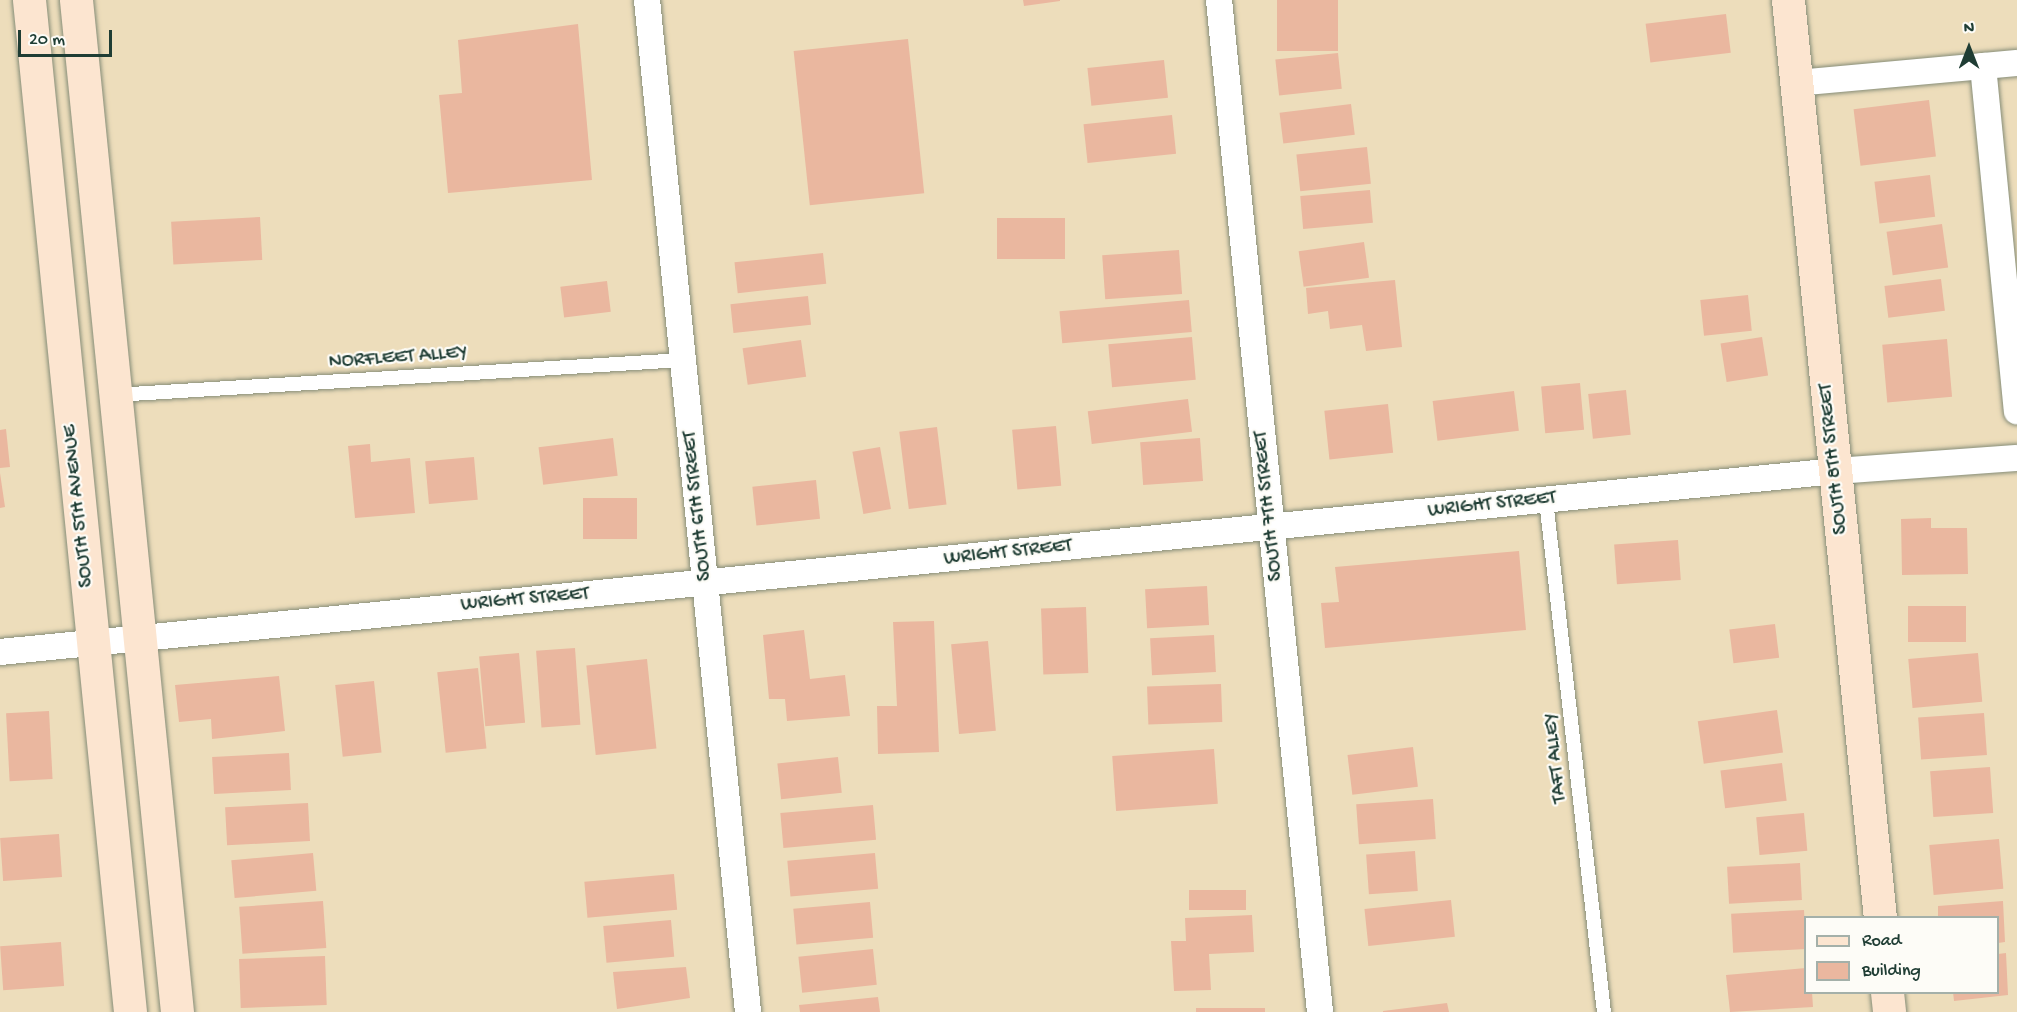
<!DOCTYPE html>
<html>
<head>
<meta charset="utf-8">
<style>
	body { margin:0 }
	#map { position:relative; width:2017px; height:1012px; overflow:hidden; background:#edddbb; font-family:"Gochi Hand",sans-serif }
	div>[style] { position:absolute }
	.building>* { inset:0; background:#eab79f; transform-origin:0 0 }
	.roads { filter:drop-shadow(0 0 2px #868d78) drop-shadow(0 0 2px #868d78) }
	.lane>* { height:14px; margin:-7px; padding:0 7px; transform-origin:7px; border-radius:7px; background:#fff }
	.street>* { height:26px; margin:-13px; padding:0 13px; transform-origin:13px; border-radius:13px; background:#fff }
	.secondary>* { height:33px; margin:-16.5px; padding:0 16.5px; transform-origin:16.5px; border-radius:16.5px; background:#fce5d0 }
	span { translate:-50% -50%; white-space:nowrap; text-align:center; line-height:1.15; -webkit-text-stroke:4.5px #fdfcf7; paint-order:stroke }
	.street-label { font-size:20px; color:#1f3d34 }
	.legend { position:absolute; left:1804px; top:916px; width:195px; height:78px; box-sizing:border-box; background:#fdfcf7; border:2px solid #a4b0a9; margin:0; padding:8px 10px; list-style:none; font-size:18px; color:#1f3d34 }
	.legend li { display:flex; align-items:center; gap:12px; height:30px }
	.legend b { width:30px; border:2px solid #a4b0a9 }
	.north { position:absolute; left:1939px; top:18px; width:60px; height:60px; -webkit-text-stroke:4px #fdfcf7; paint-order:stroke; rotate:0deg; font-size:16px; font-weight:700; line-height:24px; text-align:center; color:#1f3d34 }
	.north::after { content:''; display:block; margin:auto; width:21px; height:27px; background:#1f3d34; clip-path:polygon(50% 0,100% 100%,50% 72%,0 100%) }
	.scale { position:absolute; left:18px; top:30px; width:94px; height:27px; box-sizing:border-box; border:3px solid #1f3d34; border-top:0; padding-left:8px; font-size:18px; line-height:21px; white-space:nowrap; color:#1f3d34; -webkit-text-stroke:4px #fdfcf7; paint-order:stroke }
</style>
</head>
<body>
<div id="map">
	<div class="building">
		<div style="clip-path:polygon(1023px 0,1060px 0,1060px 1px,1024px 6px)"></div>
		<div style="left:1277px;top:0;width:61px;height:51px"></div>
		<div style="left:1726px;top:14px;width:39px;height:81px;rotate:83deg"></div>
		<div style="clip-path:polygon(578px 24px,592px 180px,448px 193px,439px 95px,462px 93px,458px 40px)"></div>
		<div style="left:908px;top:39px;width:155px;height:115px;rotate:84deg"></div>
		<div style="left:1338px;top:53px;width:36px;height:63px;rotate:84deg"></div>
		<div style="left:1164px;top:60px;width:38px;height:77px;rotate:84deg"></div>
		<div style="left:1929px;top:100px;width:57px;height:76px;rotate:83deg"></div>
		<div style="left:1351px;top:104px;width:31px;height:72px;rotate:83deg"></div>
		<div style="left:1172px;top:115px;width:39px;height:89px;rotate:84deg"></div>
		<div style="left:1367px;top:147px;width:37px;height:71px;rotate:84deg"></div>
		<div style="left:1930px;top:175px;width:42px;height:56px;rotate:83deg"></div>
		<div style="left:1370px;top:190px;width:33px;height:70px;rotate:85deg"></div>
		<div style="left:260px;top:217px;width:43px;height:89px;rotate:87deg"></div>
		<div style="left:997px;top:218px;width:68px;height:41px"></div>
		<div style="left:1942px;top:224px;width:44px;height:56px;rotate:82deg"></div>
		<div style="left:1364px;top:242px;width:36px;height:66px;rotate:82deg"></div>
		<div style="left:1179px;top:250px;width:44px;height:77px;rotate:86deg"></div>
		<div style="left:823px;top:253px;width:31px;height:89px;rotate:84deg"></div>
		<div style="left:1941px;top:279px;width:32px;height:57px;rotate:83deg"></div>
		<div style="clip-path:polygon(1395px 280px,1402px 347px,1366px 351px,1362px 325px,1330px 329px,1328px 311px,1308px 314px,1306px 288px)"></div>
		<div style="left:607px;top:281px;width:31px;height:47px;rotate:83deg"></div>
		<div style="left:1748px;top:295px;width:36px;height:48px;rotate:84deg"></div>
		<div style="left:808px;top:296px;width:29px;height:78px;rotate:84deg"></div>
		<div style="left:1189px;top:300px;width:32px;height:130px;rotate:85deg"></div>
		<div style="left:1192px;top:337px;width:43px;height:84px;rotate:85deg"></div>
		<div style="left:1762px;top:337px;width:39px;height:42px;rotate:81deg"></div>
		<div style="left:1947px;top:339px;width:58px;height:65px;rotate:85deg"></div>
		<div style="left:801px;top:340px;width:37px;height:59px;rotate:82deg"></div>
		<div style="left:1580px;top:383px;width:47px;height:39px;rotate:85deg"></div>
		<div style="left:1626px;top:390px;width:45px;height:38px;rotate:84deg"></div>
		<div style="left:1514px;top:391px;width:40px;height:82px;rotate:83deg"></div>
		<div style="left:1188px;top:399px;width:33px;height:101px;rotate:83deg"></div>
		<div style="left:1388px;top:404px;width:49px;height:64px;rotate:84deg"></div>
		<div style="left:1056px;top:426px;width:60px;height:44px;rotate:85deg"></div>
		<div style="left:937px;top:427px;width:78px;height:38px;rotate:83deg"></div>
		<div style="clip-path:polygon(6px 429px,10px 467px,0 468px,0 430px)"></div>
		<div style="left:613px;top:438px;width:38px;height:75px;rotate:83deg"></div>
		<div style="left:1200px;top:438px;width:43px;height:60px;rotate:86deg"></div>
		<div style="clip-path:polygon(370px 444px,371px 462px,410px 458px,415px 513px,355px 518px,348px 446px)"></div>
		<div style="left:880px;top:447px;width:63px;height:28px;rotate:80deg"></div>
		<div style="left:474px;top:457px;width:43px;height:49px;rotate:85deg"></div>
		<div style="clip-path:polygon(0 473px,5px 507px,0 508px)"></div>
		<div style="left:816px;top:480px;width:39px;height:64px;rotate:84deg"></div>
		<div style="left:583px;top:498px;width:54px;height:41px"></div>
		<div style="clip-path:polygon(1931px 518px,1931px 528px,1967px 528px,1968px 574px,1902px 575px,1901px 519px)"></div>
		<div style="left:1678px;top:540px;width:40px;height:64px;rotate:86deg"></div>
		<div style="clip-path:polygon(1519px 551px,1526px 630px,1325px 648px,1321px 603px,1339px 602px,1335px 567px)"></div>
		<div style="left:1207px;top:586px;width:39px;height:62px;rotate:87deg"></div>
		<div style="left:1908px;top:606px;width:58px;height:36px"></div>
		<div style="left:1086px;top:607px;width:66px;height:45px;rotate:88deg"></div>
		<div style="clip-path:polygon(934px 621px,939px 752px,878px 754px,877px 706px,897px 706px,893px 622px)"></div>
		<div style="left:1775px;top:624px;width:34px;height:46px;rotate:83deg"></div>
		<div style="clip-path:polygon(804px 630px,810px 679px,845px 675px,850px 716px,787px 721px,785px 699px,769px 699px,763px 635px)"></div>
		<div style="left:1214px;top:635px;width:37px;height:64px;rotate:87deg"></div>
		<div style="left:988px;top:641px;width:90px;height:37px;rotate:85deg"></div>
		<div style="left:575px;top:648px;width:77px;height:39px;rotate:86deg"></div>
		<div style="left:519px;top:653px;width:70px;height:40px;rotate:85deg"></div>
		<div style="left:1978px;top:653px;width:49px;height:70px;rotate:85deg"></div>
		<div style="left:647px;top:659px;width:90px;height:61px;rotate:84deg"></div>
		<div style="left:478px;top:668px;width:81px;height:41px;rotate:84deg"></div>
		<div style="clip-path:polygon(279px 676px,285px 731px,212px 739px,211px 719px,179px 722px,175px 685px)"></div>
		<div style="left:374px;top:681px;width:72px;height:39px;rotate:84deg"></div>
		<div style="left:1221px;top:684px;width:38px;height:74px;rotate:88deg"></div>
		<div style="left:1777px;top:710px;width:43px;height:80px;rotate:82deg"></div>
		<div style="left:49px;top:711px;width:68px;height:43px;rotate:87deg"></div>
		<div style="left:1984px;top:713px;width:42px;height:66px;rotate:86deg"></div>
		<div style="left:1413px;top:747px;width:40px;height:66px;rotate:83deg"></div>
		<div style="left:1214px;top:749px;width:55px;height:102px;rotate:86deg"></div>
		<div style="left:289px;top:753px;width:37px;height:77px;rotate:87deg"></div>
		<div style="left:838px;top:757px;width:36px;height:61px;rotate:84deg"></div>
		<div style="left:1782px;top:763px;width:38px;height:62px;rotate:83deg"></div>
		<div style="left:1990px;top:767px;width:46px;height:60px;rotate:86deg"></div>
		<div style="left:1433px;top:799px;width:40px;height:77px;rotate:86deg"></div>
		<div style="left:308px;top:803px;width:38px;height:83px;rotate:87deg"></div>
		<div style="left:873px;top:805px;width:35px;height:93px;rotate:85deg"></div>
		<div style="left:1804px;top:813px;width:38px;height:48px;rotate:85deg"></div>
		<div style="left:59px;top:834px;width:43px;height:59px;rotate:86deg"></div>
		<div style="left:1999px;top:839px;width:50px;height:70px;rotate:85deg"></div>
		<div style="left:1415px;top:851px;width:40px;height:49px;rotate:86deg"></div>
		<div style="left:313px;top:853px;width:38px;height:82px;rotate:85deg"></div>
		<div style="left:875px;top:853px;width:36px;height:88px;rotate:85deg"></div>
		<div style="left:1800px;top:863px;width:37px;height:73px;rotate:87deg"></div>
		<div style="left:674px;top:874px;width:36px;height:90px;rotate:85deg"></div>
		<div style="left:1189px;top:890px;width:57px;height:20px"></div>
		<div style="left:1451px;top:900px;width:37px;height:87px;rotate:84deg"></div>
		<div style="left:323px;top:901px;width:47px;height:84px;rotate:86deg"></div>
		<div style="clip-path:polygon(2003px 901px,2005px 942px,1998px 943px,1998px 918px,1938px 918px,1938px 906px)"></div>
		<div style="left:870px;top:902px;width:36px;height:77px;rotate:85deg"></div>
		<div style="left:1804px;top:910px;width:39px;height:73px;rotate:87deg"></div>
		<div style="clip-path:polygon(1252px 915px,1254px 952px,1209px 954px,1211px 990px,1174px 991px,1171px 941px,1186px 941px,1185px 918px)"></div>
		<div style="left:671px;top:920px;width:37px;height:68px;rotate:85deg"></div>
		<div style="left:61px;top:942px;width:44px;height:61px;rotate:86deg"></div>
		<div style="left:873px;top:949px;width:36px;height:75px;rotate:84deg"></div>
		<div style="clip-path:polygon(2006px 953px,2008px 995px,1954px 1001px,1953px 992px,1998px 992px,1998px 954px)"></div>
		<div style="left:325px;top:956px;width:49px;height:86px;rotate:88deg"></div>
		<div style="clip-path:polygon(686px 967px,690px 998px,617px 1009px,613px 972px)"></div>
		<div style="clip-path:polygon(1806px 968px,1806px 992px,1812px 992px,1813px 1007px,1730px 1012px,1726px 975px)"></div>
		<div style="clip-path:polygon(878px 997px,880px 1012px,800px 1012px,799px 1005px)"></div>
		<div style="clip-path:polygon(1447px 1003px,1449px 1012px,1383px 1012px,1383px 1011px)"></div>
		<div style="left:1196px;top:1008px;width:69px;height:4px"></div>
	</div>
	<div class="roads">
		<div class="lane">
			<div style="left:115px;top:395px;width:569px;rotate:-3.53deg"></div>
			<div style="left:1546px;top:500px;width:515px;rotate:83.54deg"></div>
		</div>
		<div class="street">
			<div style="left:647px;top:0;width:1017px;rotate:84.3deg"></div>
			<div style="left:1219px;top:0;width:1017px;rotate:84.3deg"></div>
			<div style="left:1983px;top:66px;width:347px;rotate:84.4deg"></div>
			<div style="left:1797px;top:83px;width:221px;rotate:-5.2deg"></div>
			<div style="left:0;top:652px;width:1844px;rotate:-5.63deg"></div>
			<div style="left:1835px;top:471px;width:182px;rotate:-4.1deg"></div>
		</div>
		<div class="secondary">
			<div style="left:29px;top:0;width:1017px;rotate:84.3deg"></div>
			<div style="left:76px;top:0;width:1017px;rotate:84.3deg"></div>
			<div style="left:1788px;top:0;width:923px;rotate:84.28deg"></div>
			<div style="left:1887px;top:992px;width:20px;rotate:84deg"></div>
		</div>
	</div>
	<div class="street-label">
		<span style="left:398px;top:358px;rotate:-4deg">NORFLEET ALLEY</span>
		<span style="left:1834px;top:459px;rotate:-96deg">SOUTH 8TH STREET</span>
		<span style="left:1492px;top:505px;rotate:-6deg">WRIGHT STREET</span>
		<span style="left:79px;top:506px;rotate:-96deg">SOUTH 5TH AVENUE</span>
		<span style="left:698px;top:506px;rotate:-96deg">SOUTH 6TH STREET</span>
		<span style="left:1269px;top:506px;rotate:-96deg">SOUTH 7TH STREET</span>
		<span style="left:1008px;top:553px;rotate:-6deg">WRIGHT STREET</span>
		<span style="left:525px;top:600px;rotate:-5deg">WRIGHT STREET</span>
		<span style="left:1556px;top:758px;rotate:-96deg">TAFT ALLEY</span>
	</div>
	<ul class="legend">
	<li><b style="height:8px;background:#fce5d0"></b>Road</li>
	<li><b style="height:16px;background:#eab79f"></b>Building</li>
	</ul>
	<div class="north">N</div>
	<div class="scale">20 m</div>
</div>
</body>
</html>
